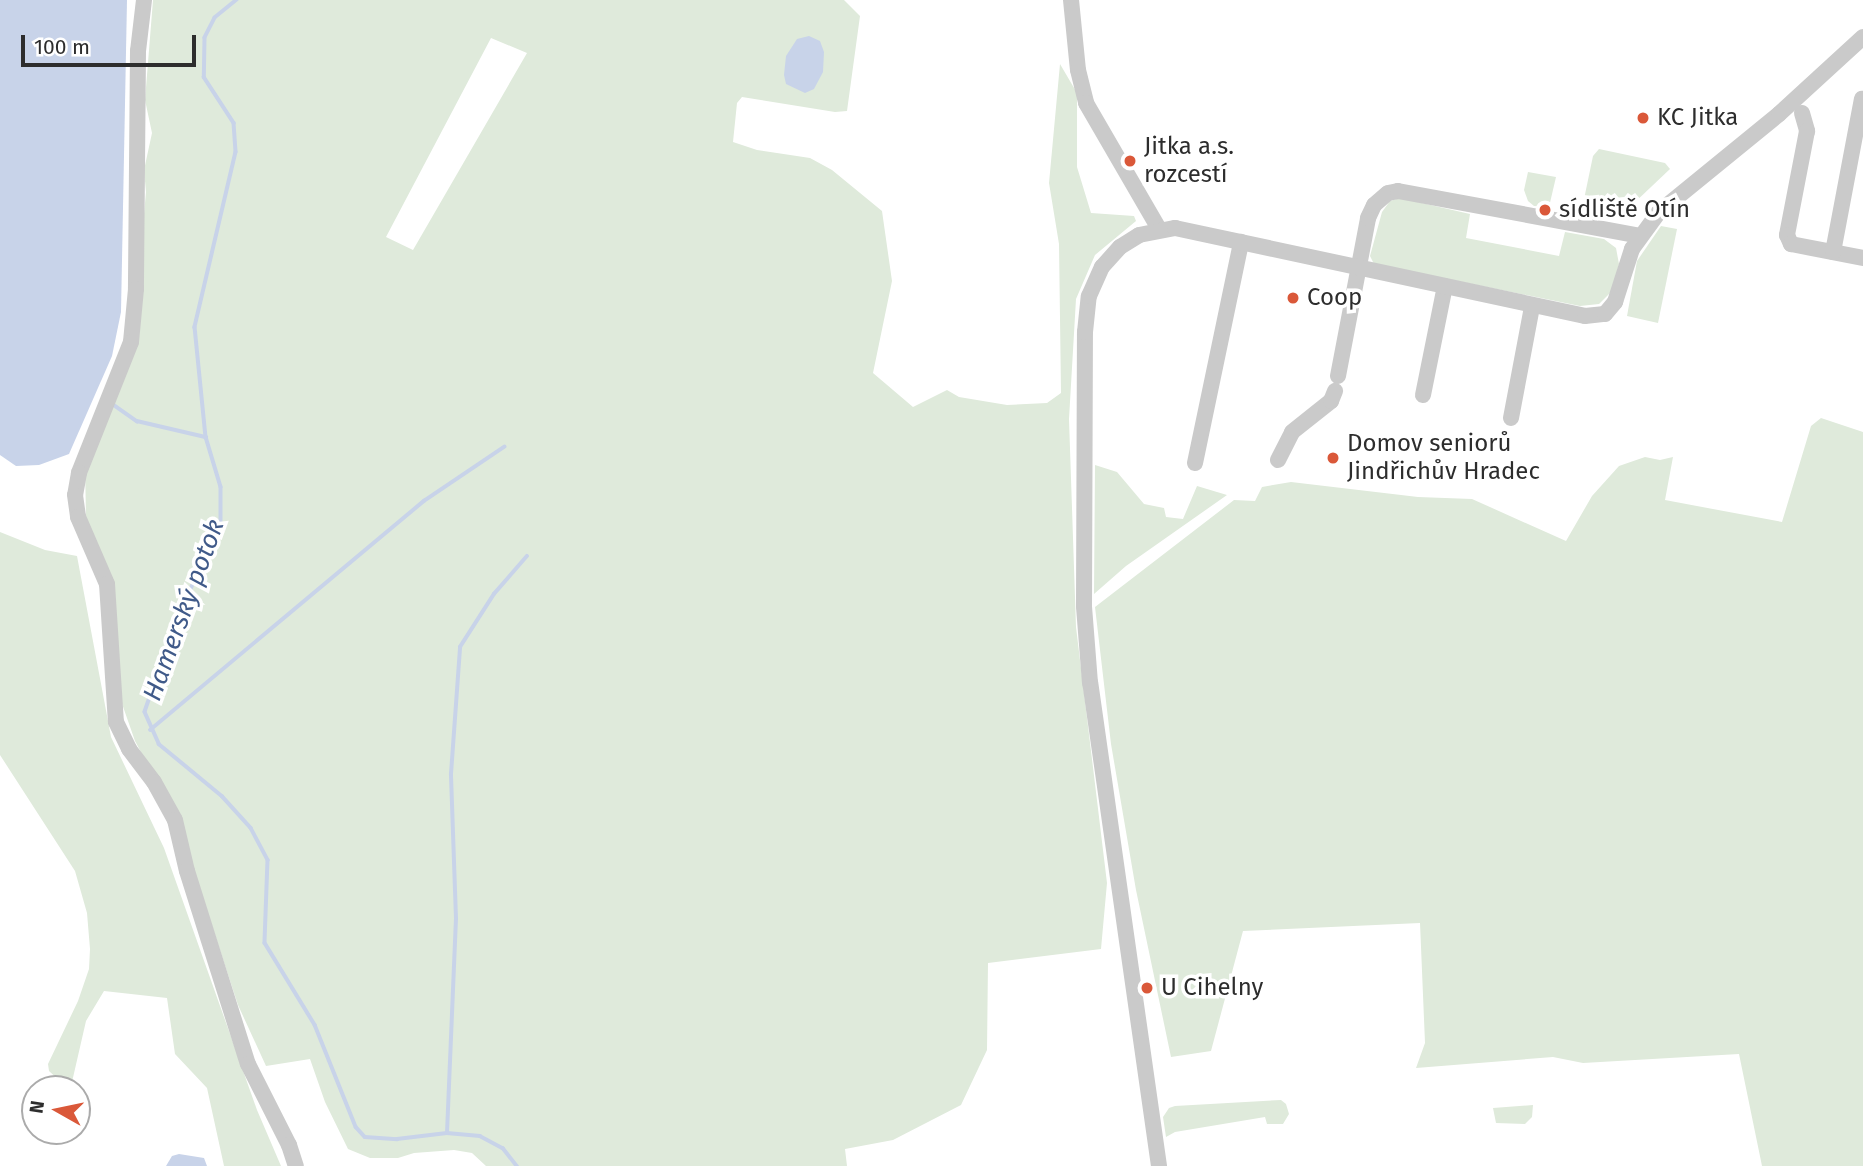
<!DOCTYPE html>
<html>
<head>
<meta charset="utf-8">
<style>
	body { margin:0 }
	#map { position:relative; width:1863px; height:1166px; overflow:hidden; background:#fff; font-family:"Fira Sans",sans-serif }
	div>[style] { position:absolute }
	.green>* { inset:0; background:#dfeadb }
	.water>* { inset:0; background:#c8d3e9 }
	.stream>* { height:3.5px; margin:-1.75px; padding:0 1.75px; transform-origin:1.75px; border-radius:1.75px; background:#c8d3e9 }
	.minor>* { height:16px; margin:-8px; padding:0 8px; transform-origin:8px; border-radius:8px; background:#cacaca }
	.dots>* { width:19px; height:19px; translate:-50% -50%; box-sizing:border-box; border:4px solid #fff; border-radius:50% }
	span { translate:-50% -50%; white-space:nowrap; text-align:center; line-height:1.15; -webkit-text-stroke:7px #fff; paint-order:stroke }
	.poi-label { font-size:24px; color:#2d2d2d }
	.left { translate:0 -50%; text-align:left }
	.water-label { font-size:26px; color:#405a89; font-style:italic }
	.north { position:absolute; left:21px; top:1075px; width:70px; height:70px; box-sizing:border-box; background:#fff; border:2px solid #ababab; border-radius:50%; rotate:279deg; font-size:19px; font-weight:700; line-height:28px; text-align:center; color:#2d2d2d }
	.north::after { content:''; display:block; margin:auto; width:24px; height:32px; background:#da5839; clip-path:polygon(50% 0,100% 100%,50% 72%,0 100%) }
	.scale { position:absolute; left:21px; top:35px; width:175px; height:32px; box-sizing:border-box; border:4px solid #2d2d2d; border-top:0; padding-left:9px; font-size:21px; line-height:24px; white-space:nowrap; color:#2d2d2d; -webkit-text-stroke:5px #fff; paint-order:stroke }
</style>
</head>
<body>
<div id="map">
	<div class="green">
		<div style="clip-path:polygon(evenodd,153px 0,844px 0,860px 16px,847px 111px,835px 112px,742px 97px,737px 103px,733px 142px,757px 150px,810px 158px,832px 170px,882px 211px,892px 281px,873px 373px,913px 407px,947px 390px,959px 397px,1007px 405px,1047px 403px,1061px 393px,1059px 244px,1049px 183px,1060px 64px,1077px 93px,1077px 167px,1091px 213px,1134px 216px,1136px 221px,1095px 255px,1076px 299px,1069px 419px,1076px 627px,1107px 883px,1101px 949px,988px 963px,987px 1050px,961px 1105px,893px 1140px,845px 1149px,847px 1166px,486px 1166px,472px 1153px,454px 1150px,414px 1153px,398px 1158px,370px 1158px,348px 1149px,325px 1102px,310px 1059px,266px 1066px,238px 1005px,177px 819px,135px 741px,120px 698px,115px 646px,86px 516px,85px 466px,136px 303px,146px 192px,144px 170px,152px 133px,145px 100px,153px 0,491px 38px,527px 53px,413px 250px,386px 237px,491px 38px)"></div>
		<div style="clip-path:polygon(1599px 149px,1665px 163px,1670px 169px,1632px 205px,1615px 215px,1585px 210px,1583px 204px,1593px 156px)"></div>
		<div style="clip-path:polygon(1528px 172px,1556px 177px,1549px 207px,1534px 206px,1528px 201px,1524px 190px)"></div>
		<div style="clip-path:polygon(1400px 198px,1470px 214px,1466px 238px,1559px 256px,1565px 232px,1604px 239px,1616px 248px,1619px 264px,1612px 291px,1599px 304px,1580px 306px,1374px 264px,1370px 256px,1382px 212px,1390px 201px)"></div>
		<div style="clip-path:polygon(1661px 226px,1677px 229px,1658px 323px,1627px 316px,1637px 261px)"></div>
		<div style="clip-path:polygon(1821px 418px,1863px 432px,1863px 1166px,1762px 1166px,1739px 1054px,1583px 1063px,1553px 1057px,1416px 1068px,1425px 1043px,1420px 923px,1243px 931px,1211px 1051px,1171px 1057px,1136px 890px,1111px 744px,1095px 607px,1234px 500px,1255px 501px,1262px 487px,1291px 482px,1418px 497px,1472px 499px,1566px 541px,1592px 496px,1619px 466px,1645px 457px,1660px 460px,1673px 457px,1665px 500px,1782px 522px,1811px 426px)"></div>
		<div style="clip-path:polygon(1095px 465px,1117px 472px,1144px 504px,1164px 508px,1166px 517px,1183px 519px,1197px 486px,1227px 495px,1126px 566px,1094px 594px)"></div>
		<div style="clip-path:polygon(0 532px,45px 550px,77px 556px,111px 737px,164px 848px,257px 1110px,281px 1166px,224px 1166px,207px 1088px,175px 1054px,167px 998px,104px 991px,86px 1021px,72px 1082px,62px 1083px,49px 1071px,48px 1064px,78px 1001px,89px 969px,90px 949px,87px 913px,75px 871px,0 755px)"></div>
		<div style="clip-path:polygon(1281px 1100px,1286px 1104px,1289px 1114px,1283px 1124px,1267px 1124px,1265px 1117px,1175px 1132px,1166px 1137px,1163px 1117px,1169px 1108px,1175px 1106px)"></div>
		<div style="clip-path:polygon(1533px 1105px,1532px 1117px,1525px 1124px,1496px 1123px,1493px 1108px)"></div>
	</div>
	<div class="water">
		<div style="clip-path:polygon(0 0,127px 0,121px 312px,112px 356px,69px 454px,39px 465px,16px 466px,0 455px)"></div>
		<div style="clip-path:polygon(809px 36px,820px 41px,824px 52px,823px 72px,814px 89px,805px 93px,786px 84px,784px 75px,786px 56px,797px 39px)"></div>
		<div style="clip-path:polygon(179px 1154px,204px 1158px,207px 1166px,166px 1166px,172px 1156px)"></div>
	</div>
	<div class="stream">
		<div style="left:237px;top:0;width:28px;rotate:141deg"></div>
		<div style="left:215px;top:18px;width:22px;rotate:117deg"></div>
		<div style="left:205px;top:38px;width:39px;rotate:91deg"></div>
		<div style="left:204px;top:77px;width:55px;rotate:56.9deg"></div>
		<div style="left:234px;top:123px;width:29px;rotate:86deg"></div>
		<div style="left:236px;top:152px;width:180px;rotate:103.2deg"></div>
		<div style="left:195px;top:327px;width:111px;rotate:84.3deg"></div>
		<div style="left:206px;top:437px;width:52px;rotate:73.3deg"></div>
		<div style="left:221px;top:487px;width:36px;rotate:90deg"></div>
		<div style="left:221px;top:523px;width:107px;rotate:114.4deg"></div>
		<div style="left:177px;top:620px;width:97px;rotate:109.2deg"></div>
		<div style="left:145px;top:712px;width:35px;rotate:66deg"></div>
		<div style="left:159px;top:744px;width:82px;rotate:39.5deg"></div>
		<div style="left:222px;top:796px;width:43px;rotate:47.8deg"></div>
		<div style="left:251px;top:828px;width:36px;rotate:62deg"></div>
		<div style="left:268px;top:860px;width:83px;rotate:92.1deg"></div>
		<div style="left:265px;top:943px;width:96px;rotate:58.6deg"></div>
		<div style="left:315px;top:1025px;width:110px;rotate:68.1deg"></div>
		<div style="left:356px;top:1127px;width:13px;rotate:48deg"></div>
		<div style="left:365px;top:1137px;width:32px;rotate:4deg"></div>
		<div style="left:397px;top:1139px;width:50px;rotate:-6.8deg"></div>
		<div style="left:447px;top:1133px;width:33px;rotate:5deg"></div>
		<div style="left:480px;top:1136px;width:26px;rotate:28deg"></div>
		<div style="left:503px;top:1148px;width:23px;rotate:52deg"></div>
		<div style="left:111px;top:403px;width:32px;rotate:35deg"></div>
		<div style="left:137px;top:421px;width:71px;rotate:13.1deg"></div>
		<div style="left:150px;top:730px;width:357px;rotate:-39.9deg"></div>
		<div style="left:424px;top:501px;width:97px;rotate:-34deg"></div>
		<div style="left:447px;top:1133px;width:214px;rotate:-87.6deg"></div>
		<div style="left:456px;top:919px;width:145px;rotate:-92deg"></div>
		<div style="left:451px;top:774px;width:127px;rotate:-85.9deg"></div>
		<div style="left:460px;top:647px;width:63px;rotate:-57.3deg"></div>
		<div style="left:494px;top:594px;width:50px;rotate:-49deg"></div>
	</div>
	<div class="minor">
		<div style="left:144px;top:0;width:51px;rotate:96.7deg"></div>
		<div style="left:138px;top:51px;width:238px;rotate:90.5deg"></div>
		<div style="left:136px;top:289px;width:53px;rotate:95.4deg"></div>
		<div style="left:131px;top:342px;width:141px;rotate:111.7deg"></div>
		<div style="left:79px;top:473px;width:22px;rotate:100deg"></div>
		<div style="left:75px;top:495px;width:22px;rotate:82deg"></div>
		<div style="left:78px;top:517px;width:73px;rotate:66.6deg"></div>
		<div style="left:107px;top:584px;width:138px;rotate:86.3deg"></div>
		<div style="left:116px;top:722px;width:30px;rotate:64deg"></div>
		<div style="left:129px;top:749px;width:41px;rotate:52.9deg"></div>
		<div style="left:154px;top:782px;width:43px;rotate:61.1deg"></div>
		<div style="left:175px;top:820px;width:52px;rotate:76.8deg"></div>
		<div style="left:187px;top:871px;width:202px;rotate:72.5deg"></div>
		<div style="left:248px;top:1064px;width:91px;rotate:63.2deg"></div>
		<div style="left:289px;top:1145px;width:22px;rotate:72deg"></div>
		<div style="left:1071px;top:0;width:70px;rotate:84.3deg"></div>
		<div style="left:1078px;top:70px;width:34px;rotate:76deg"></div>
		<div style="left:1086px;top:103px;width:146px;rotate:59.9deg"></div>
		<div style="left:1802px;top:113px;width:19px;rotate:74deg"></div>
		<div style="left:1807px;top:131px;width:106px;rotate:100.9deg"></div>
		<div style="left:1787px;top:235px;width:10px;rotate:66deg"></div>
		<div style="left:1791px;top:244px;width:73px;rotate:11deg"></div>
		<div style="left:1833px;top:252px;width:156px;rotate:-79.3deg"></div>
		<div style="left:1338px;top:376px;width:161px;rotate:-79.2deg"></div>
		<div style="left:1368px;top:218px;width:14px;rotate:-65deg"></div>
		<div style="left:1374px;top:205px;width:18px;rotate:-41deg"></div>
		<div style="left:1388px;top:193px;width:10px;rotate:-11deg"></div>
		<div style="left:1398px;top:191px;width:246px;rotate:10.5deg"></div>
		<div style="left:1423px;top:395px;width:111px;rotate:-78.6deg"></div>
		<div style="left:1511px;top:418px;width:108px;rotate:-79.3deg"></div>
		<div style="left:1278px;top:460px;width:31px;rotate:-63deg"></div>
		<div style="left:1292px;top:432px;width:50px;rotate:-38.5deg"></div>
		<div style="left:1331px;top:401px;width:11px;rotate:-68deg"></div>
		<div style="left:1195px;top:463px;width:226px;rotate:-78.2deg"></div>
		<div style="left:1159px;top:1166px;width:488px;rotate:-98.1deg"></div>
		<div style="left:1090px;top:683px;width:77px;rotate:-94.5deg"></div>
		<div style="left:1084px;top:606px;width:274px;rotate:-89.8deg"></div>
		<div style="left:1085px;top:332px;width:36px;rotate:-84deg"></div>
		<div style="left:1089px;top:296px;width:32px;rotate:-66deg"></div>
		<div style="left:1102px;top:267px;width:27px;rotate:-48deg"></div>
		<div style="left:1120px;top:247px;width:22px;rotate:-32deg"></div>
		<div style="left:1139px;top:235px;width:37px;rotate:-11deg"></div>
		<div style="left:1175px;top:228px;width:419px;rotate:12.1deg"></div>
		<div style="left:1585px;top:316px;width:20px;rotate:-6deg"></div>
		<div style="left:1605px;top:314px;width:16px;rotate:-50deg"></div>
		<div style="left:1615px;top:302px;width:56px;rotate:-72.2deg"></div>
		<div style="left:1632px;top:249px;width:46px;rotate:-53.9deg"></div>
		<div style="left:1659px;top:212px;width:155px;rotate:-39.2deg"></div>
		<div style="left:1779px;top:114px;width:114px;rotate:-42.5deg"></div>
	</div>
	<div class="dots">
		<div style="left:1643px;top:118px;background:#da5839"></div>
		<div style="left:1130px;top:161px;background:#da5839"></div>
		<div style="left:1545px;top:210px;background:#da5839"></div>
		<div style="left:1293px;top:298px;background:#da5839"></div>
		<div style="left:1333px;top:458px;background:#da5839"></div>
		<div style="left:1147px;top:988px;background:#da5839"></div>
	</div>
	<div class="poi-label">
		<span class="left" style="left:1657px;top:118px">KC Jitka</span>
		<span class="left" style="left:1144px;top:161px">Jitka a.s.<br>rozcestí</span>
		<span class="left" style="left:1559px;top:210px">sídliště Otín</span>
		<span class="left" style="left:1307px;top:298px">Coop</span>
		<span class="left" style="left:1347px;top:458px">Domov seniorů<br>Jindřichův Hradec</span>
		<span class="left" style="left:1161px;top:988px">U Cihelny</span>
	</div>
	<div class="water-label">
		<span style="left:184px;top:610px;rotate:-70deg">Hamerský potok</span>
	</div>
	<div class="north">N</div>
	<div class="scale">100 m</div>
</div>
</body>
</html>
